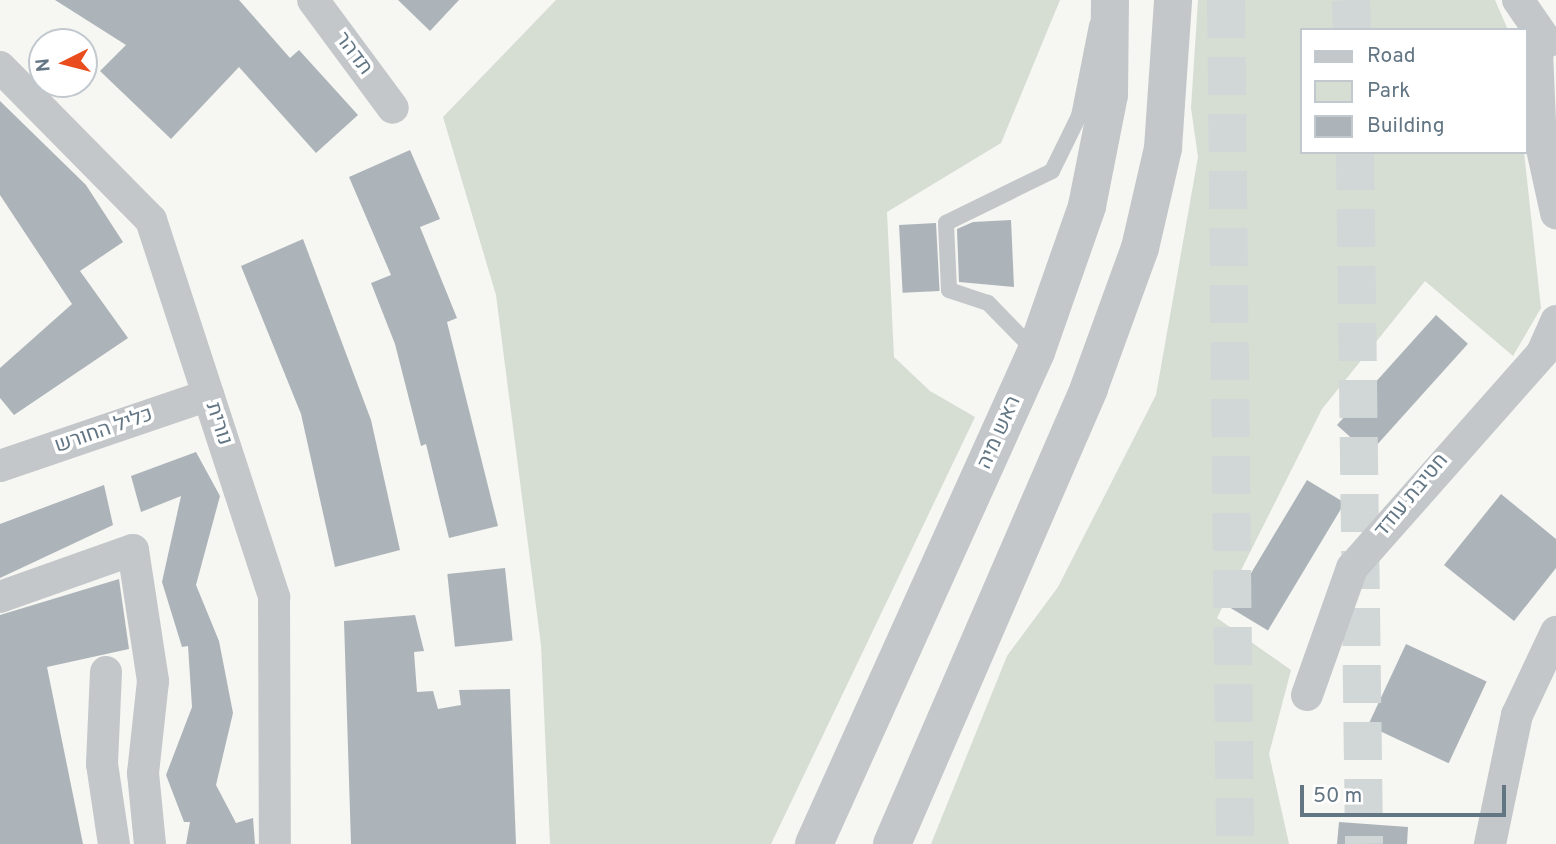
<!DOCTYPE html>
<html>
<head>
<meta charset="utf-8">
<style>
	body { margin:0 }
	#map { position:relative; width:1556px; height:844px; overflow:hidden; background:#f6f6f2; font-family:Overpass,Heebo,sans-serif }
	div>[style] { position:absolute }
	.green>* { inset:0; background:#d6ddd3 }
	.building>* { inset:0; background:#acb4b9; transform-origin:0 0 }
	.trunk-tunnel>* { height:38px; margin-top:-19px; transform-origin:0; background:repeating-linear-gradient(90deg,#d1d6d6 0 38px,transparent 0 57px) }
	.service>* { height:16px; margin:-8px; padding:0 8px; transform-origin:8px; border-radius:8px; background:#c3c7ca }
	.minor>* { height:32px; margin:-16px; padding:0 16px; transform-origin:16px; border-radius:16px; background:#c3c7ca }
	.tertiary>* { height:38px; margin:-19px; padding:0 19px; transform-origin:19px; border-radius:19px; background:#c3c7ca }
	span { translate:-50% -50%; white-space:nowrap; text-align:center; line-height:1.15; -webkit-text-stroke:7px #fff; paint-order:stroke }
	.street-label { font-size:21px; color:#637684 }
	.legend { position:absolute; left:1300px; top:28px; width:228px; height:126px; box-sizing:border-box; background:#fff; border:2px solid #c1c8ce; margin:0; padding:9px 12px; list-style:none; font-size:21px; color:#637684 }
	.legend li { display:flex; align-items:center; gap:14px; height:35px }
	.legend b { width:35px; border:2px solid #c1c8ce }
	.north { position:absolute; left:28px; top:28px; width:70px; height:70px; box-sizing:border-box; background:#fff; border:2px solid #c1c8ce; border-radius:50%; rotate:264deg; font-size:19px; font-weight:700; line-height:28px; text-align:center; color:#637684 }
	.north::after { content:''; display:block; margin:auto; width:24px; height:32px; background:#e94d1e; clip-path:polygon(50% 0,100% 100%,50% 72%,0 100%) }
	.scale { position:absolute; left:1300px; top:785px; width:206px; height:32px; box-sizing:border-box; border:4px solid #637684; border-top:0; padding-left:9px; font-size:21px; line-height:24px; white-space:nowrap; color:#637684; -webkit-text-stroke:5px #fff; paint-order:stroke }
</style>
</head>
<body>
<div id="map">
	<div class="green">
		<div style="clip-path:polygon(556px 0,1060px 0,1001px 143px,887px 212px,894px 357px,930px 391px,975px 417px,771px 844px,550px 844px,541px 645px,496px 295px,443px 117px)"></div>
		<div style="clip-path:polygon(1198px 0,1495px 0,1508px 30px,1302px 30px,1302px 152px,1524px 152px,1541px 308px,1513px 356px,1425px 281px,1322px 409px,1217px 618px,1291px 670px,1269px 754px,1289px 844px,931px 844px,1007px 656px,1058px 587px,1156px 395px,1198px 157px,1191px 108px)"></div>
	</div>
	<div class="building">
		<div style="clip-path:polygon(55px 0,239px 0,290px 58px,299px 50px,358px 115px,316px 153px,239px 67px,171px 139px,100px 71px,126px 45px)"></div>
		<div style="clip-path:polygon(398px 0,459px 0,430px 31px)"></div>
		<div style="clip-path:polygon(0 101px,86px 185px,123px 242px,80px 271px,128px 338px,14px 415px,0 398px,0 368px,72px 304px,0 195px)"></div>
		<div style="clip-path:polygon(410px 150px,440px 219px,420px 227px,457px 318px,447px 322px,498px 526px,449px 538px,426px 444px,421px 446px,395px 344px,371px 283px,391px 275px,349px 177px)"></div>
		<div style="clip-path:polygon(1011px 220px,1014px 287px,959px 282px,957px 229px,973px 222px)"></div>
		<div style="left:936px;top:223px;width:68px;height:37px;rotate:87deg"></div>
		<div style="clip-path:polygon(303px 239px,371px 420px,400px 550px,335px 567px,301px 414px,241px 266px)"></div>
		<div style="left:1436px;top:315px;width:43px;height:148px;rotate:42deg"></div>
		<div style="clip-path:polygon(196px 452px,220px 496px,196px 585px,219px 641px,233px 713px,216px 785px,236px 823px,253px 818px,255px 844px,186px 844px,190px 822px,184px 822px,166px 775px,192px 707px,188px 646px,182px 647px,162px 582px,181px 496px,141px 512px,131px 476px)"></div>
		<div style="left:1307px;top:480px;width:44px;height:149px;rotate:31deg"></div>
		<div style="clip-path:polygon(104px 485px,113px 525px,0 578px,0 524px)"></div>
		<div style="clip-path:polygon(1501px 494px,1556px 539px,1556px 568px,1514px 621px,1444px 565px)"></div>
		<div style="left:505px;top:568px;width:73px;height:58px;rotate:84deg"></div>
		<div style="clip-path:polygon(119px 579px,129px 649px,47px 667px,83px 844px,0 844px,0 615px)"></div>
		<div style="clip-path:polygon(415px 615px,424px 651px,414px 652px,417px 692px,433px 691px,438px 709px,461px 705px,459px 690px,510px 689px,516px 844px,351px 844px,344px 621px)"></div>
		<div style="left:1406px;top:644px;width:89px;height:90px;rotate:25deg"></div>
		<div style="clip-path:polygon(1339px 822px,1408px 827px,1407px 844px,1337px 844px)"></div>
	</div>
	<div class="trunk-tunnel">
		<div style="left:1226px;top:0;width:844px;rotate:89.39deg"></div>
		<div style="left:1351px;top:0;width:30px;rotate:88deg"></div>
		<div style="left:1355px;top:152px;width:692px;rotate:89.25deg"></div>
	</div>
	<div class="service">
		<div style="left:1036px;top:352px;width:69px;rotate:-134.4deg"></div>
		<div style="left:988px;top:303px;width:41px;rotate:-161.6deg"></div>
		<div style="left:949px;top:290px;width:67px;rotate:-92.6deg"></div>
		<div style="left:946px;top:223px;width:118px;rotate:-26.1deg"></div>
		<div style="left:1052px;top:171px;width:61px;rotate:-63.9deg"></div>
		<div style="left:1079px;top:116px;width:93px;rotate:-78.8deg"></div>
	</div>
	<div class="minor">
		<div style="left:313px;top:0;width:134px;rotate:53.5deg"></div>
		<div style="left:1518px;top:0;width:51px;rotate:55.4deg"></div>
		<div style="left:1536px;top:27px;width:117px;rotate:87.6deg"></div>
		<div style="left:1541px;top:144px;width:71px;rotate:77.7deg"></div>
		<div style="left:0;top:67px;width:215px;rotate:45.4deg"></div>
		<div style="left:151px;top:220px;width:397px;rotate:71.9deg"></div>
		<div style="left:274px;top:597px;width:247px;rotate:89.8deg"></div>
		<div style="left:0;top:466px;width:220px;rotate:-18.8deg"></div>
		<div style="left:0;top:597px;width:141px;rotate:-19.5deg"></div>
		<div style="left:133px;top:550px;width:133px;rotate:81.3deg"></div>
		<div style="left:153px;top:681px;width:93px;rotate:96.2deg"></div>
		<div style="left:143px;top:773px;width:71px;rotate:84.4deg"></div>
		<div style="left:106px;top:672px;width:92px;rotate:92.5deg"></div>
		<div style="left:102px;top:764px;width:81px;rotate:81.5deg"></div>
		<div style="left:1307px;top:695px;width:135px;rotate:-70.5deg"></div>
		<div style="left:1352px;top:568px;width:287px;rotate:-48.5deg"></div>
		<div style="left:1542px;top:353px;width:35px;rotate:-66deg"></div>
		<div style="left:1490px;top:844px;width:132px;rotate:-78.2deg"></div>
		<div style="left:1517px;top:715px;width:92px;rotate:-64.8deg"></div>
	</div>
	<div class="tertiary">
		<div style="left:814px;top:844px;width:540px;rotate:-65.71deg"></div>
		<div style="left:1036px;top:352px;width:155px;rotate:-70.7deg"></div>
		<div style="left:1087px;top:206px;width:113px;rotate:-78.8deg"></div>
		<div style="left:1109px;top:95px;width:95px;rotate:-89.4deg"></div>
		<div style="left:892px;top:844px;width:497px;rotate:-66.6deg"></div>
		<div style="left:1089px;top:388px;width:149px;rotate:-70deg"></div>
		<div style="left:1140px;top:248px;width:103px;rotate:-77deg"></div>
		<div style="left:1163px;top:148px;width:148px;rotate:-86.1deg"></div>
	</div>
	<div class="street-label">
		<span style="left:353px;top:54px;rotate:53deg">תדהר</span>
		<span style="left:218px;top:424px;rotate:72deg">נורית</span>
		<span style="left:104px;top:431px;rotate:-19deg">כליל החורש</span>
		<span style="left:1000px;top:433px;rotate:-66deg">ראש מיה</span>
		<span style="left:1412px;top:496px;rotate:-50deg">חטיבת עודד</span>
	</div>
	<ul class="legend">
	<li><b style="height:9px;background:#c3c7ca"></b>Road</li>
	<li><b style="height:19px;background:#d6ddd3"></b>Park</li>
	<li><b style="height:19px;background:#acb4b9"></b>Building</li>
	</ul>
	<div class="north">N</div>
	<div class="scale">50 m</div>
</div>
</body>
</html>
